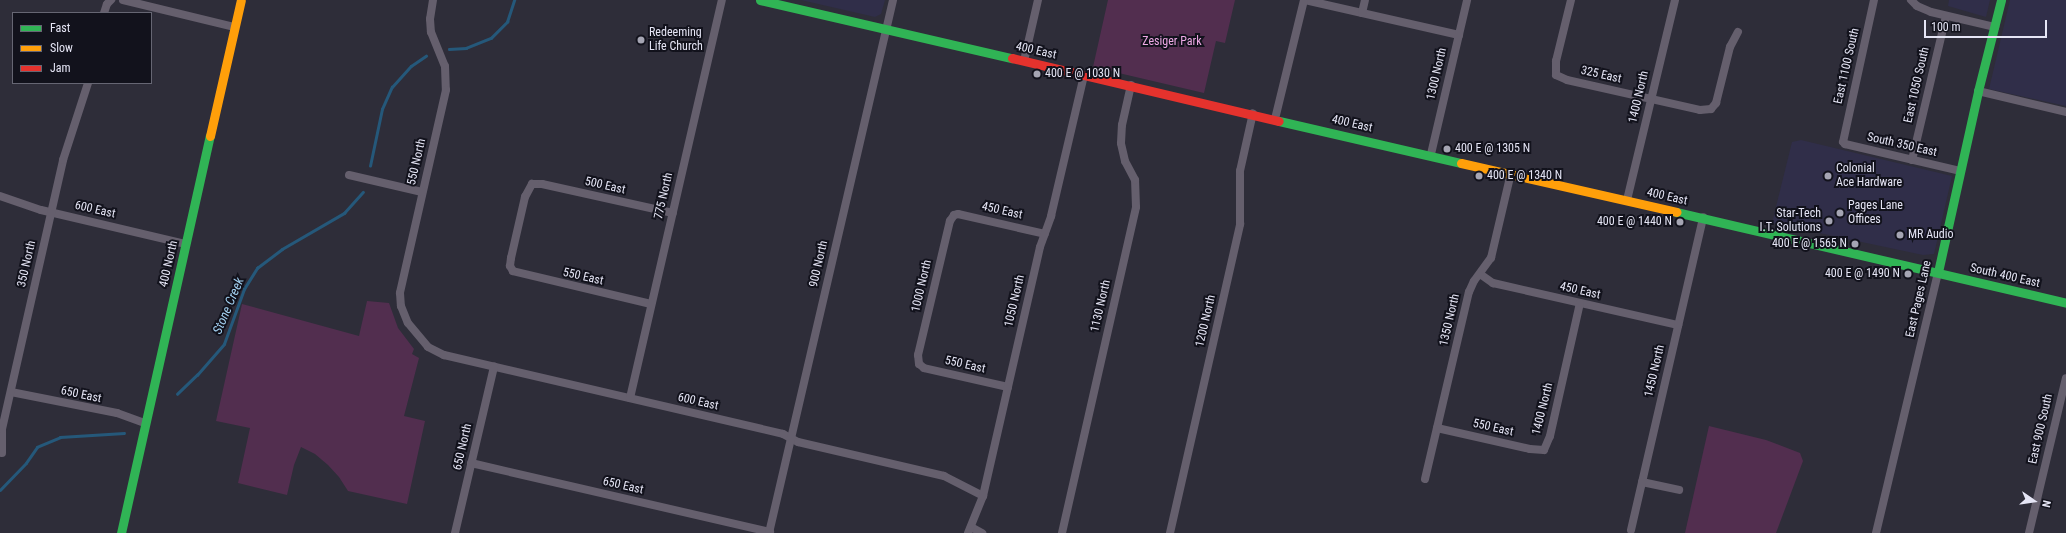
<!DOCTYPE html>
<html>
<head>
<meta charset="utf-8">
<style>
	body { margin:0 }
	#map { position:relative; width:2066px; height:533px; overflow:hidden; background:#2e2d39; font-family:"Roboto Condensed",sans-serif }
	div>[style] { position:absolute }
	.built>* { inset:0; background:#302e49 }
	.green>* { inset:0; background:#522e4f }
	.stream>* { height:2.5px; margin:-1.25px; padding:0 1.25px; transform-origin:1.25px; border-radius:1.25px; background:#25587a }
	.street>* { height:8px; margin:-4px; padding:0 4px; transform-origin:4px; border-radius:4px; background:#655f6d }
	.fast>* { height:9px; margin:-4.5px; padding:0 4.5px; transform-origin:4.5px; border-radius:4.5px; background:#30b455 }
	.slow>* { height:9px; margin:-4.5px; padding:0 4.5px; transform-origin:4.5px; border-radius:4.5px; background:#ff9f0a }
	.jam>* { height:9px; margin:-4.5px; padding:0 4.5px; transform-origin:4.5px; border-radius:4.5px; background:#e5322d }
	.dots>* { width:11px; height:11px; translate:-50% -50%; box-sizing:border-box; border:2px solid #12121c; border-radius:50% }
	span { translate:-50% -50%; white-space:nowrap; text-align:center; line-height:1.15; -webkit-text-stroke:4px #12121c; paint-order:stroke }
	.poi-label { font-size:12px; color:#e5e5f5 }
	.left { translate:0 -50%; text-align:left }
	.right { translate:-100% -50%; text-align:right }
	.park-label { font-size:12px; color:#eea9e5 }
	.street-label { font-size:12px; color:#e5e5f5 }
	.water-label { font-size:13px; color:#a5d3f4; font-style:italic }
	.legend { position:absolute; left:12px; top:12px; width:140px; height:72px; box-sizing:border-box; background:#12121c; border:1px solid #666673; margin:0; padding:5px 7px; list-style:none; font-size:12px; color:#e5e5f5 }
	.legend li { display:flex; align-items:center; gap:8px; height:20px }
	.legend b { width:20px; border:1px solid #666673 }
	.north { position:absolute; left:2014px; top:481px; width:40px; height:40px; -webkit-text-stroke:3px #12121c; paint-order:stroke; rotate:103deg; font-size:11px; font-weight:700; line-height:16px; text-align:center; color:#e5e5f5 }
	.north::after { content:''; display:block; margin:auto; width:14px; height:18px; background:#e5e5f5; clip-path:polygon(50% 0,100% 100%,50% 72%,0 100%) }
	.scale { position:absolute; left:1924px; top:20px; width:123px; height:18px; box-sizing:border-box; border:2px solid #e5e5f5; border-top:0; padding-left:5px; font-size:12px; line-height:14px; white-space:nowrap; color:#e5e5f5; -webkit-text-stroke:3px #12121c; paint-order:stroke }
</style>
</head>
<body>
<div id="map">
	<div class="built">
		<div style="clip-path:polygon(801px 0,885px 0,881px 14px,875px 17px)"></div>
		<div style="clip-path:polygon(1949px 0,1990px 0,1986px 17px,1948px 6px)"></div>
		<div style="clip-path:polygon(2010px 0,2066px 0,2066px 106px,1989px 89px)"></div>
		<div style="clip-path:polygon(1801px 140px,1952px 176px,1934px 254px,1923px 255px,1772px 223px,1792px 142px)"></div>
	</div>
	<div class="green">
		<div style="clip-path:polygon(1108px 0,1235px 0,1225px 43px,1216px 41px,1204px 93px,1093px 67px)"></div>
		<div style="clip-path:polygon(367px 301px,389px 303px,398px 328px,414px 349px,412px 354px,419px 358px,404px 416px,425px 421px,407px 504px,348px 491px,339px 477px,328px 465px,315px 454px,301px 447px,294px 465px,287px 495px,238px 483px,250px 428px,216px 421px,242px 304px,359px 336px)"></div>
		<div style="clip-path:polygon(1709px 426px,1766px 440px,1800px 453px,1803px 461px,1776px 533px,1685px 533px)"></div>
	</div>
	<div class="stream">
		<div style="left:449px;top:49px;width:17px;rotate:-3deg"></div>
		<div style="left:466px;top:48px;width:27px;rotate:-22deg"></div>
		<div style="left:491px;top:38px;width:23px;rotate:-45deg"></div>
		<div style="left:507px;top:22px;width:23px;rotate:-72deg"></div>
		<div style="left:370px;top:166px;width:58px;rotate:-78.1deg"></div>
		<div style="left:382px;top:109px;width:24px;rotate:-66deg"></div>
		<div style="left:392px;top:87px;width:28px;rotate:-48deg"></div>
		<div style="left:411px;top:66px;width:18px;rotate:-34deg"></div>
		<div style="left:177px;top:394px;width:28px;rotate:-44deg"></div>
		<div style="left:197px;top:375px;width:41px;rotate:-48.9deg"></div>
		<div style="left:224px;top:344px;width:59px;rotate:-70deg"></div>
		<div style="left:244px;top:289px;width:25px;rotate:-58deg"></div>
		<div style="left:257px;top:268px;width:31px;rotate:-37deg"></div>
		<div style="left:282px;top:249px;width:72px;rotate:-30.1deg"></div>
		<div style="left:344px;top:213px;width:28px;rotate:-48deg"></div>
		<div style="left:0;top:490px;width:37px;rotate:-46deg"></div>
		<div style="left:26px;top:463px;width:19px;rotate:-55deg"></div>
		<div style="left:37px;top:447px;width:25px;rotate:-23deg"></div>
		<div style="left:60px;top:437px;width:64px;rotate:-3.6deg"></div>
	</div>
	<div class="street">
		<div style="left:123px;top:0;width:115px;rotate:13.6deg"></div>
		<div style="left:433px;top:0;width:19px;rotate:99deg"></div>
		<div style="left:430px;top:19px;width:13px;rotate:86deg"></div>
		<div style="left:431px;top:32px;width:37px;rotate:68deg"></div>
		<div style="left:445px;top:66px;width:24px;rotate:88deg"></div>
		<div style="left:446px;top:90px;width:208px;rotate:102.8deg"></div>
		<div style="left:400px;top:293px;width:13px;rotate:86deg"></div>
		<div style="left:401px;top:306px;width:18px;rotate:68deg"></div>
		<div style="left:408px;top:323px;width:31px;rotate:50deg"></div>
		<div style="left:428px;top:347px;width:18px;rotate:27deg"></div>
		<div style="left:444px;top:355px;width:348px;rotate:13.1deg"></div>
		<div style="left:783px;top:434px;width:17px;rotate:28deg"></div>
		<div style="left:798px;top:442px;width:150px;rotate:13.1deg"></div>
		<div style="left:944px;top:476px;width:44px;rotate:27.1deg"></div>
		<div style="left:1305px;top:0;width:158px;rotate:12.8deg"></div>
		<div style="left:1571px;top:0;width:63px;rotate:103.8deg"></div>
		<div style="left:1556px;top:61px;width:14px;rotate:90deg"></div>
		<div style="left:1556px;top:75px;width:12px;rotate:24deg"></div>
		<div style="left:1567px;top:80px;width:136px;rotate:12.7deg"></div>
		<div style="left:1700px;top:110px;width:11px;rotate:-5deg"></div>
		<div style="left:1711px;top:109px;width:8px;rotate:-50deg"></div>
		<div style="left:1716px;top:103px;width:58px;rotate:-76deg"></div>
		<div style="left:1730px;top:47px;width:17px;rotate:-62deg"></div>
		<div style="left:1874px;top:0;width:145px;rotate:102.3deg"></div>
		<div style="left:1843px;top:142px;width:3px;rotate:45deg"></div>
		<div style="left:1845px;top:144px;width:118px;rotate:13.2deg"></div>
		<div style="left:1911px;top:0;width:8px;rotate:45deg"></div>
		<div style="left:1917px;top:6px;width:15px;rotate:23deg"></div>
		<div style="left:1931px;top:12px;width:66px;rotate:13.2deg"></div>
		<div style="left:104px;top:13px;width:9px;rotate:-72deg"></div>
		<div style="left:107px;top:4px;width:6px;rotate:-45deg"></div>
		<div style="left:1362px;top:13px;width:13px;rotate:-77deg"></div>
		<div style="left:1024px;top:61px;width:63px;rotate:-77.1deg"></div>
		<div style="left:1978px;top:91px;width:90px;rotate:13.4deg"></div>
		<div style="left:1275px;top:119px;width:122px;rotate:-76.3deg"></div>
		<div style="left:1431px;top:154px;width:158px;rotate:-76.8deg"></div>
		<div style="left:1912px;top:160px;width:148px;rotate:-76.7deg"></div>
		<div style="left:349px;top:175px;width:75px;rotate:13.1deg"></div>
		<div style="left:0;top:196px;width:43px;rotate:18.9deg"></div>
		<div style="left:41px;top:210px;width:149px;rotate:13.2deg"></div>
		<div style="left:1627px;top:200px;width:206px;rotate:-76.5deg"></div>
		<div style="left:1480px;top:274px;width:16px;rotate:35deg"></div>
		<div style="left:1493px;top:283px;width:190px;rotate:12.8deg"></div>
		<div style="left:651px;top:304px;width:142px;rotate:-166.6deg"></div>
		<div style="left:513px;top:271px;width:6px;rotate:-121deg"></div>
		<div style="left:510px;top:266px;width:8px;rotate:-83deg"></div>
		<div style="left:511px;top:258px;width:63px;rotate:-77.1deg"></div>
		<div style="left:525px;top:197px;width:15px;rotate:-62deg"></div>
		<div style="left:532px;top:184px;width:10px"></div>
		<div style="left:542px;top:184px;width:134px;rotate:12.5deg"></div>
		<div style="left:1008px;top:387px;width:86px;rotate:-167.3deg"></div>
		<div style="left:924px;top:368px;width:6px;rotate:-141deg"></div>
		<div style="left:919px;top:364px;width:9px;rotate:-96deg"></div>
		<div style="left:918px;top:355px;width:138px;rotate:-76.6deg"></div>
		<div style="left:950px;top:221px;width:7px;rotate:-56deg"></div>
		<div style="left:954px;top:215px;width:4px;rotate:-14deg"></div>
		<div style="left:958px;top:214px;width:89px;rotate:12.9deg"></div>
		<div style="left:11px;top:392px;width:108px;rotate:11.2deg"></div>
		<div style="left:117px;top:413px;width:30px;rotate:20deg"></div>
		<div style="left:630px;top:398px;width:408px;rotate:-77deg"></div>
		<div style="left:1437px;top:428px;width:95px;rotate:12.7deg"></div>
		<div style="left:1530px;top:449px;width:14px;rotate:4deg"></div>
		<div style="left:1544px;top:450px;width:15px;rotate:-67deg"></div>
		<div style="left:1550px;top:436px;width:136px;rotate:-77.3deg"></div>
		<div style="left:2px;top:453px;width:24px;rotate:-90deg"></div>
		<div style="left:2px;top:429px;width:276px;rotate:-77.2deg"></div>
		<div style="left:63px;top:160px;width:81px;rotate:-72deg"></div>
		<div style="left:471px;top:463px;width:307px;rotate:13deg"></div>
		<div style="left:1425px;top:479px;width:192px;rotate:-76.8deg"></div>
		<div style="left:1469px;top:292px;width:12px;rotate:-66deg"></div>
		<div style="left:1474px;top:281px;width:29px;rotate:-54deg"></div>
		<div style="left:1491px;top:258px;width:87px;rotate:-76.8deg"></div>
		<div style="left:1642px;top:482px;width:38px;rotate:12deg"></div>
		<div style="left:971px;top:527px;width:13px;rotate:29deg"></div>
		<div style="left:1631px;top:530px;width:321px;rotate:-77deg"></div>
		<div style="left:455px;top:533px;width:171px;rotate:-76.8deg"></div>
		<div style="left:769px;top:533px;width:547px;rotate:-76.9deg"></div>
		<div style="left:968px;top:533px;width:40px;rotate:-68deg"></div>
		<div style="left:983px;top:496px;width:255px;rotate:-77.1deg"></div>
		<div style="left:1040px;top:247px;width:33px;rotate:-70deg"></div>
		<div style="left:1051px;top:216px;width:145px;rotate:-76.8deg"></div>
		<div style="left:1062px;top:533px;width:334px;rotate:-77.2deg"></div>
		<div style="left:1136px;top:207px;width:27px;rotate:-92deg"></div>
		<div style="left:1135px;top:180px;width:21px;rotate:-118deg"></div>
		<div style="left:1125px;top:161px;width:18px;rotate:-103deg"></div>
		<div style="left:1121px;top:143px;width:18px;rotate:-87deg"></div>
		<div style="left:1122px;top:125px;width:41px;rotate:-77.3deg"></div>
		<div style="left:1170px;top:533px;width:317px;rotate:-77.2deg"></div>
		<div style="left:1240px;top:224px;width:53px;rotate:-90deg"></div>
		<div style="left:1240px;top:171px;width:59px;rotate:-77.4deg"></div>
		<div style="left:1876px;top:533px;width:268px;rotate:-76.6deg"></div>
		<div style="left:2029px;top:533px;width:159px;rotate:-76.6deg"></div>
	</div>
	<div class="fast">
		<div style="left:760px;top:0;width:259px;rotate:13deg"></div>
		<div style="left:1279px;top:121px;width:187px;rotate:13deg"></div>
		<div style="left:1676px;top:212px;width:400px;rotate:13.1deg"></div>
		<div style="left:1938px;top:272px;width:185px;rotate:-77.5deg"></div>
		<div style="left:1978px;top:91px;width:94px;rotate:-75.8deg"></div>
		<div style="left:121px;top:533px;width:407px;rotate:-77.4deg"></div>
	</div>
	<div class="slow">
		<div style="left:210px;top:136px;width:139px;rotate:-77.2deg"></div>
		<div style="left:1461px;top:163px;width:221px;rotate:12.8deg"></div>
	</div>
	<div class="jam">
		<div style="left:1012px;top:58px;width:274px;rotate:13.3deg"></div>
	</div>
	<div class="dots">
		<div style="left:641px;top:40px;background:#a5a5b3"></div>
		<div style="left:1037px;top:74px;background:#a5a5b3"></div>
		<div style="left:1447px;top:149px;background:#a5a5b3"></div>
		<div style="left:1479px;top:176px;background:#a5a5b3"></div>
		<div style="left:1828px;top:176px;background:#a5a5b3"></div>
		<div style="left:1840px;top:213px;background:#a5a5b3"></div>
		<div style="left:1829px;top:221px;background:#a5a5b3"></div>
		<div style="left:1680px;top:222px;background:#a5a5b3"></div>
		<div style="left:1900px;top:235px;background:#a5a5b3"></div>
		<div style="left:1855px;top:244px;background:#a5a5b3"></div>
		<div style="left:1908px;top:274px;background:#a5a5b3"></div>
	</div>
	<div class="poi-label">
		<span class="left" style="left:649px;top:40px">Redeeming<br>Life Church</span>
		<span class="left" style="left:1045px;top:74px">400 E @ 1030 N</span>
		<span class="left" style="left:1455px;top:149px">400 E @ 1305 N</span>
		<span class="left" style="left:1836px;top:176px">Colonial<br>Ace Hardware</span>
		<span class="left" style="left:1487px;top:176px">400 E @ 1340 N</span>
		<span class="left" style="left:1848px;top:213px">Pages Lane<br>Offices</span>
		<span class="right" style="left:1821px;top:221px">Star-Tech<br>I.T. Solutions</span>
		<span class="right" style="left:1672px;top:222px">400 E @ 1440 N</span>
		<span class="left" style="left:1908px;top:235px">MR Audio</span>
		<span class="right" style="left:1847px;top:244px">400 E @ 1565 N</span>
		<span class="right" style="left:1900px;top:274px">400 E @ 1490 N</span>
	</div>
	<div class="park-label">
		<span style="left:1172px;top:42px">Zesiger Park</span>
	</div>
	<div class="street-label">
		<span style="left:1036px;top:51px;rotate:13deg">400 East</span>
		<span style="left:1847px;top:66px;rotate:-77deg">East 1100 South</span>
		<span style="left:1437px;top:74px;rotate:-77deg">1300 North</span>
		<span style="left:1601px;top:75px;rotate:13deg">325 East</span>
		<span style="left:1917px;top:85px;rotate:-77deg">East 1050 South</span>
		<span style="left:1639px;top:97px;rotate:-77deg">1400 North</span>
		<span style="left:1352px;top:124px;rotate:13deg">400 East</span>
		<span style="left:1902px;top:145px;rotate:13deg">South 350 East</span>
		<span style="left:417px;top:162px;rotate:-77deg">550 North</span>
		<span style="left:605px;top:186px;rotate:13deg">500 East</span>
		<span style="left:664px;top:196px;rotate:-77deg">775 North</span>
		<span style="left:1667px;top:197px;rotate:13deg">400 East</span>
		<span style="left:95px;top:210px;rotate:13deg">600 East</span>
		<span style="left:1002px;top:211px;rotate:13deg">450 East</span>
		<span style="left:27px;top:264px;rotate:-77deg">350 North</span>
		<span style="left:169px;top:264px;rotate:-77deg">400 North</span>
		<span style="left:819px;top:264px;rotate:-77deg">900 North</span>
		<span style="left:2005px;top:276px;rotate:13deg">South 400 East</span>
		<span style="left:583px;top:277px;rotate:13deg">550 East</span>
		<span style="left:922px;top:286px;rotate:-77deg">1000 North</span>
		<span style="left:1580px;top:291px;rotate:13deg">450 East</span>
		<span style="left:1919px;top:299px;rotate:-77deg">East Pages Lane</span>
		<span style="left:1015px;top:301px;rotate:-77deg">1050 North</span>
		<span style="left:1101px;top:306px;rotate:-77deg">1130 North</span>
		<span style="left:1450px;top:320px;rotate:-77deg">1350 North</span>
		<span style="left:1206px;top:321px;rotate:-77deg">1200 North</span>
		<span style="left:965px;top:365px;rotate:13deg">550 East</span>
		<span style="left:1655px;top:371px;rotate:-77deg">1450 North</span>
		<span style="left:81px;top:395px;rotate:12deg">650 East</span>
		<span style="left:698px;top:402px;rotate:13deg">600 East</span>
		<span style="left:1543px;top:409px;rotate:-76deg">1400 North</span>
		<span style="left:1493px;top:428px;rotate:13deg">550 East</span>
		<span style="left:2041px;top:429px;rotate:-77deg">East 900 South</span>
		<span style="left:463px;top:447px;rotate:-77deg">650 North</span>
		<span style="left:623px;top:486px;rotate:13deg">650 East</span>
	</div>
	<div class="water-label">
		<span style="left:229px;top:306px;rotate:-67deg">Stone Creek</span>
	</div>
	<ul class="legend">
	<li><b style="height:5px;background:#30b455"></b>Fast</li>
	<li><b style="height:5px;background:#ff9f0a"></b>Slow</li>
	<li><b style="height:5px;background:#e5322d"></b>Jam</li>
	</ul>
	<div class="north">N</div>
	<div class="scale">100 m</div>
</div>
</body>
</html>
